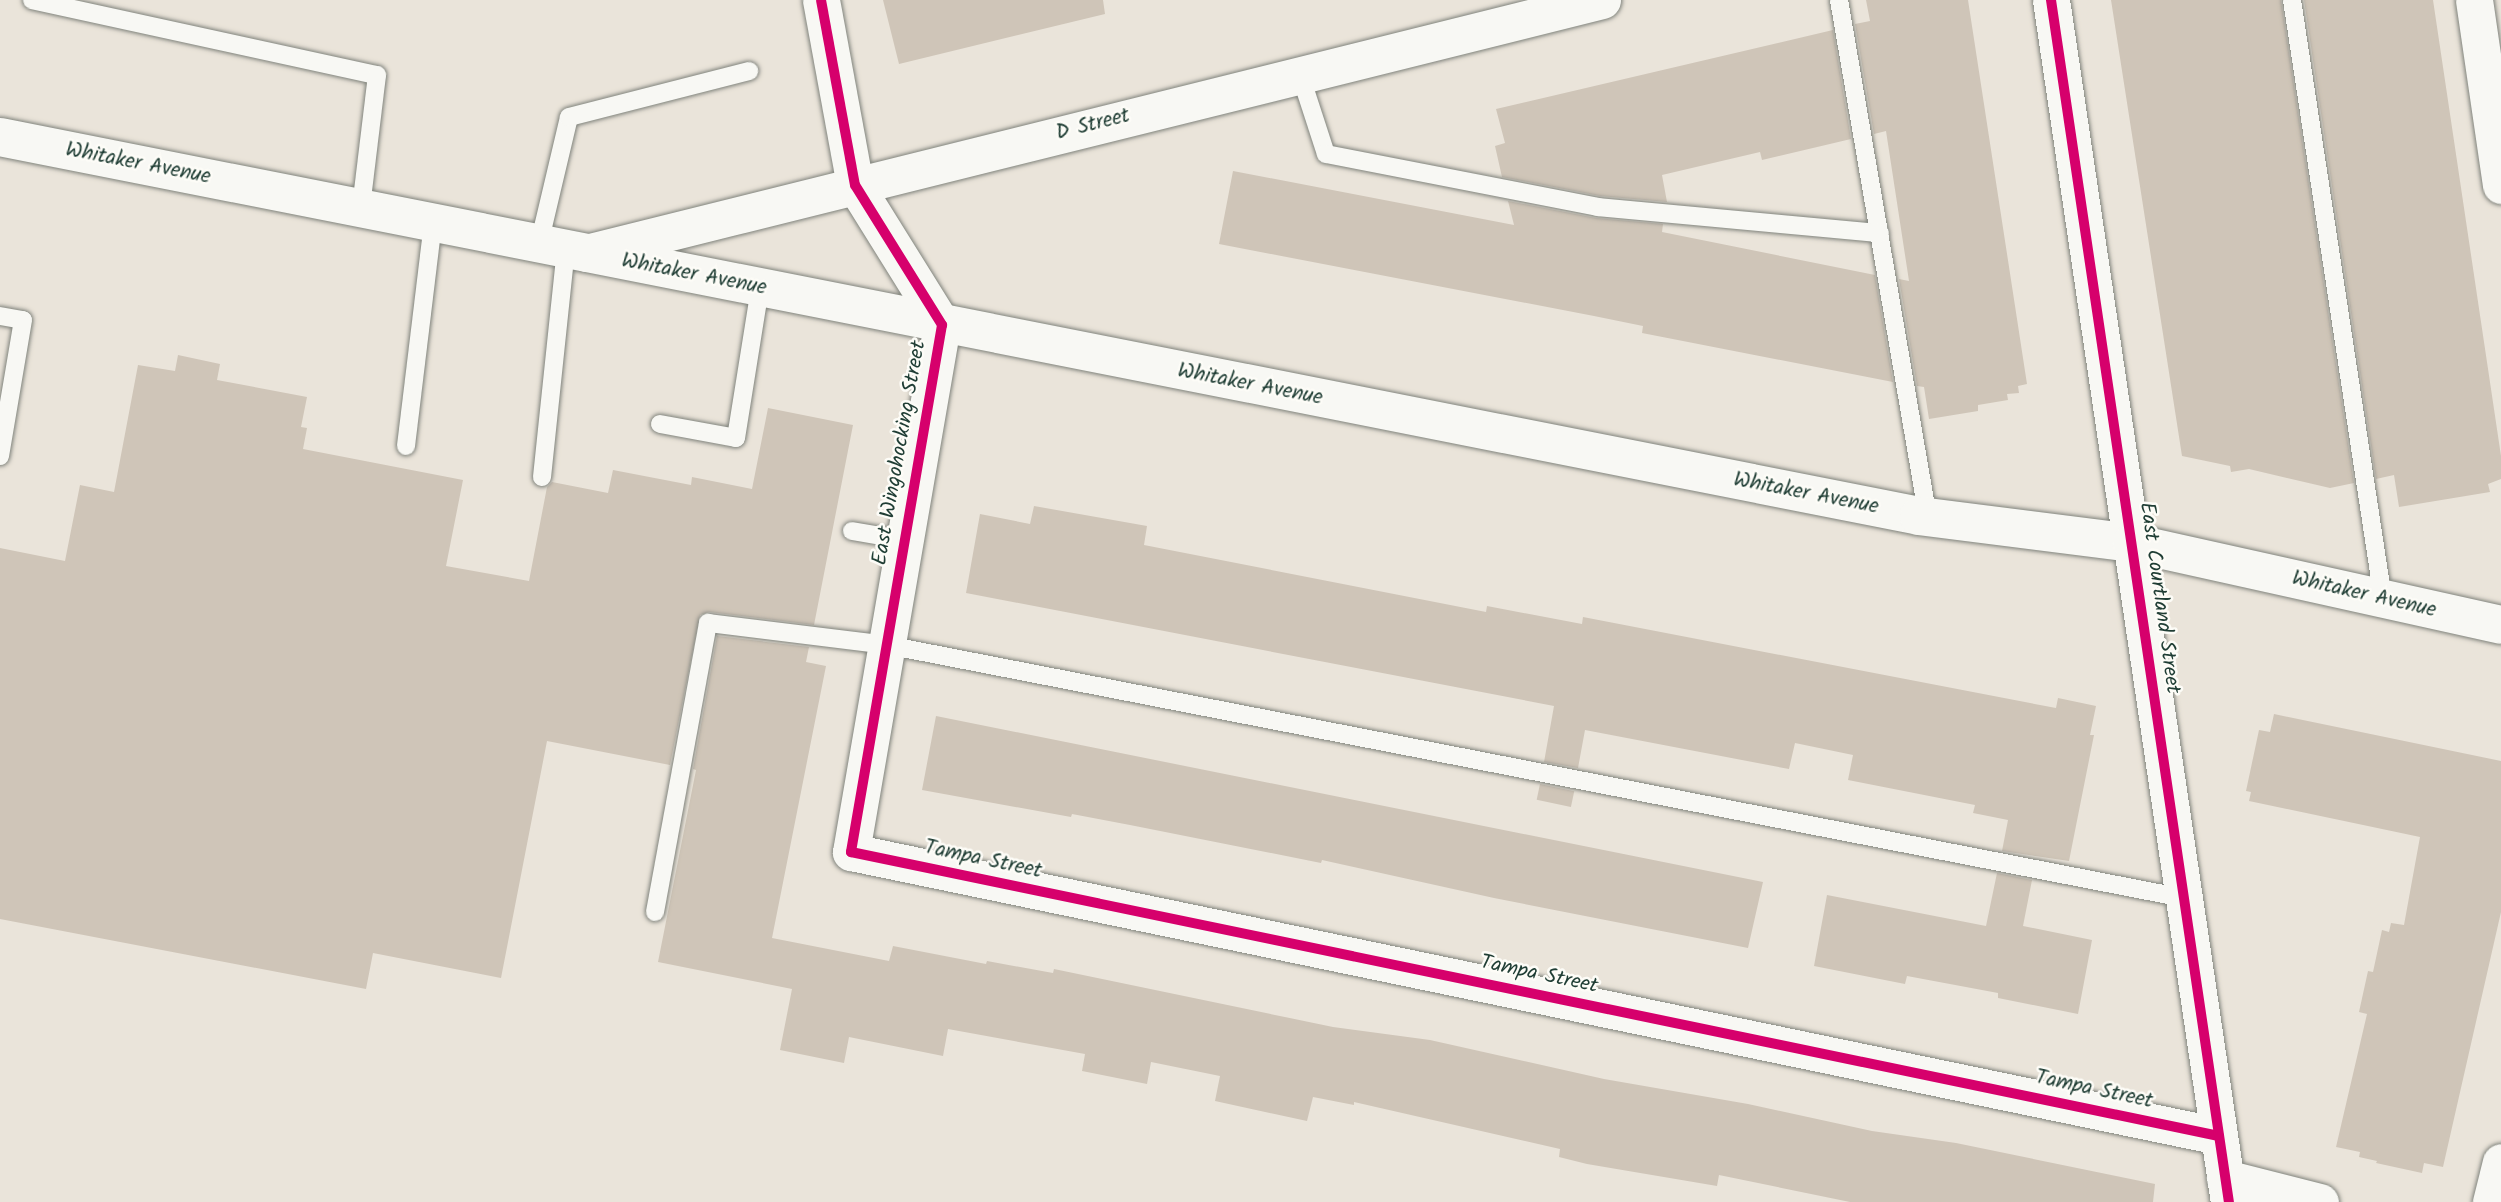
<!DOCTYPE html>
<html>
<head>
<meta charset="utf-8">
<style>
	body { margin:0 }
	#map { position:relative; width:2501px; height:1202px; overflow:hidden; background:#eae4da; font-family:Kalam,sans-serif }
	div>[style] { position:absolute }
	.building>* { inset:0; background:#cfc5b8; transform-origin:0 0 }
	.roads { filter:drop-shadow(0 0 2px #80837c) drop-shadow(0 0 2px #80837c) }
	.service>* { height:18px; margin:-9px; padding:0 9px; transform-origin:9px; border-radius:9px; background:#f8f8f4 }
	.minor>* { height:37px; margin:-18.5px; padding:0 18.5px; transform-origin:18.5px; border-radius:18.5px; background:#f8f8f4 }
	.secondary>* { height:38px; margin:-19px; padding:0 19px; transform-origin:19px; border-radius:19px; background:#f8f8f4 }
	.cycleway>* { height:10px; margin:-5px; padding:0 5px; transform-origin:5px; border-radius:5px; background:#d6006c }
	span { translate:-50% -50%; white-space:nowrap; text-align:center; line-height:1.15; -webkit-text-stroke:5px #fdfcf7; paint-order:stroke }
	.street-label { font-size:21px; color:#1f3d34 }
</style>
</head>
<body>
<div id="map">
	<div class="building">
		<div style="clip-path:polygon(883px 0,1103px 0,1105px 14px,899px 64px)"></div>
		<div style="clip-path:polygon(1866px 0,1968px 0,2027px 384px,2018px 386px,2019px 393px,2007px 394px,2008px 400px,1978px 405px,1978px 411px,1929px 419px,1924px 387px,1917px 386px,1899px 279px,1909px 281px,1886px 131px,1874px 134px,1855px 24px,1870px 21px)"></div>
		<div style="clip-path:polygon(2111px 0,2281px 0,2354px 483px,2330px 488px,2249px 469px,2231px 472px,2230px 466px,2182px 456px)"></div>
		<div style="clip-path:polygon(2304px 0,2433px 0,2501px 456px,2501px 479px,2488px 484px,2490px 492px,2399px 507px,2394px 475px,2376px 479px)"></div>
		<div style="clip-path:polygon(1833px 30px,1851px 139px,1762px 160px,1760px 152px,1662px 175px,1667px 202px,1600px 196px,1502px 177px,1495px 146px,1505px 143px,1496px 109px)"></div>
		<div style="clip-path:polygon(1233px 171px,1514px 225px,1508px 201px,1596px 218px,1663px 224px,1662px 232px,1875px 275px,1893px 382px,1642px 333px,1643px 326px,1594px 316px,1219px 244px)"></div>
		<div style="clip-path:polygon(178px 355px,220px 364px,217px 380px,307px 397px,301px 427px,307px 428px,303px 449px,463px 480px,446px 566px,529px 581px,547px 487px,552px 482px,608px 493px,613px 470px,691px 485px,692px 477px,752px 489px,768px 408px,853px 425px,814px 625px,709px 612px,700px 615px,670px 765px,547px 741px,501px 978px,373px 953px,366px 989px,0 919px,0 548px,65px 561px,80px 485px,114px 492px,138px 365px,175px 371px)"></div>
		<div style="clip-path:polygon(1034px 506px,1147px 526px,1144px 545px,1486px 612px,1487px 606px,1582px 624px,1583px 617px,2056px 708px,2058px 698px,2096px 706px,2090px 735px,2094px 735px,2069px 861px,2002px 851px,2008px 820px,1973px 813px,1975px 805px,1848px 780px,1853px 755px,1795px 743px,1789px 769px,1585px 730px,1578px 768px,1544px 762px,1554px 706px,966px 593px,980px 514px,1030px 524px)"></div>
		<div style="clip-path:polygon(717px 636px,809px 647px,806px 662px,826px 666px,772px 938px,889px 961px,893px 946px,986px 964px,987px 961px,1053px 973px,1054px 969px,1333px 1027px,1430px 1040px,1604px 1079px,1748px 1104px,1872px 1131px,1956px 1143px,2155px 1184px,2153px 1202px,1850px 1202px,1719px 1175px,1717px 1186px,1587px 1164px,1559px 1157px,1560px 1149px,1354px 1102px,1354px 1105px,1313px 1097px,1307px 1121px,1215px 1101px,1220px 1076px,1151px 1062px,1147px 1084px,1082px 1071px,1085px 1054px,948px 1029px,943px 1056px,849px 1037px,844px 1063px,780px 1050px,792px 989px,658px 962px,696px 770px,693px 769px)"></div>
		<div style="clip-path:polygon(2274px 714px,2501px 761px,2501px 912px,2443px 1167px,2424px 1163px,2422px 1173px,2376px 1163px,2377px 1161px,2359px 1157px,2360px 1152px,2336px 1147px,2367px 1014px,2359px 1012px,2368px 971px,2373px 972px,2382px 930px,2389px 932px,2391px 923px,2404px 925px,2420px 837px,2249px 801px,2251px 792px,2246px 791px,2259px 730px,2270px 732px)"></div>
		<div style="clip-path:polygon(936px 716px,1763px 882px,1748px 948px,1494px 898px,1322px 860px,1321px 863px,1130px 825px,1072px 814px,1071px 817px,922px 790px)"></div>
		<div style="left:1540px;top:784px;width:35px;height:16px;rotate:12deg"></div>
		<div style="clip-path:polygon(1997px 873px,2032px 880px,2023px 926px,2092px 940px,2078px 1014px,1998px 998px,1998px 993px,1907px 976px,1905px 984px,1814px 966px,1827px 895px,1986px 926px)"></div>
	</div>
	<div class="roads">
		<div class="service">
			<div style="left:32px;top:0;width:353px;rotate:12.3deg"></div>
			<div style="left:377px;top:75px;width:134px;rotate:96.9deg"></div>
			<div style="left:1839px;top:0;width:526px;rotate:80.25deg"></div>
			<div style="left:2292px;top:0;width:606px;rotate:81.36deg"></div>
			<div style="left:1300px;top:74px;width:84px;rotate:72deg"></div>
			<div style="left:1326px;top:154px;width:277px;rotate:11deg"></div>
			<div style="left:1598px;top:207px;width:283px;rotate:5.3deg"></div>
			<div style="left:539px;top:244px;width:130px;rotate:-76.7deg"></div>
			<div style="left:569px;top:117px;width:186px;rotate:-14.3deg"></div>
			<div style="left:0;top:316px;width:23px;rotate:10deg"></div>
			<div style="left:23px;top:320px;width:138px;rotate:99.6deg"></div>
			<div style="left:660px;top:424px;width:77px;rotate:10.4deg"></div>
			<div style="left:736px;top:438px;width:152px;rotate:-80.9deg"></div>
			<div style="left:406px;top:446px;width:225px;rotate:-83.1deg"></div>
			<div style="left:542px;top:477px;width:229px;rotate:-84deg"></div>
			<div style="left:852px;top:531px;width:54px;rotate:9.6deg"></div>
			<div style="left:655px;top:912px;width:294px;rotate:-79.6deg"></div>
			<div style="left:708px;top:623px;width:180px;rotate:7deg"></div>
			<div style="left:887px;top:645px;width:1321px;rotate:11.04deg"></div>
		</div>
		<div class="minor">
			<div style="left:821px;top:0;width:188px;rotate:79.6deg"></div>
			<div style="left:855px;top:185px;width:165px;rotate:58.1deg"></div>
			<div style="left:942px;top:325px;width:535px;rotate:99.8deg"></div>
			<div style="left:851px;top:852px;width:1397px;rotate:11.73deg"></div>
			<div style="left:2051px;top:0;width:1215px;rotate:81.58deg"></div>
			<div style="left:2474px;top:0;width:187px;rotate:81.7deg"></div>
			<div style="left:586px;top:253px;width:1047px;rotate:-13.98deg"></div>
			<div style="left:2225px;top:1178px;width:98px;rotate:14.2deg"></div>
			<div style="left:2491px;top:1202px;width:41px;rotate:-76deg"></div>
		</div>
		<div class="secondary">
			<div style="left:0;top:137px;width:1956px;rotate:11.17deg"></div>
			<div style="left:1919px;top:516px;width:215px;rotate:7.2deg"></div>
			<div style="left:2132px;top:543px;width:378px;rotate:12.5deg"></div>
		</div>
	</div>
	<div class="cycleway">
		<div style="left:821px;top:0;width:188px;rotate:79.6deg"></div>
		<div style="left:855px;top:185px;width:165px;rotate:58.1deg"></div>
		<div style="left:942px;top:325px;width:535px;rotate:99.8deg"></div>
		<div style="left:851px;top:852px;width:1397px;rotate:11.73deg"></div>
		<div style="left:2051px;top:0;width:1215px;rotate:81.58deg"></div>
	</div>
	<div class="street-label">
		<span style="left:1093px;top:125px;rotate:-14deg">D Street</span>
		<span style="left:138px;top:164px;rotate:11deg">Whitaker Avenue</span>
		<span style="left:694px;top:275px;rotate:11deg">Whitaker Avenue</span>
		<span style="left:1250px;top:385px;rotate:11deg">Whitaker Avenue</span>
		<span style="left:900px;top:453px;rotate:-80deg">East Wingohocking Street</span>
		<span style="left:1806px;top:494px;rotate:11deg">Whitaker Avenue</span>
		<span style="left:2364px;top:595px;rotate:13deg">Whitaker Avenue</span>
		<span style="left:2159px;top:598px;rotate:82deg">East Courtland Street</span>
		<span style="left:983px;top:860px;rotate:12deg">Tampa Street</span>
		<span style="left:1539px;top:975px;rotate:12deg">Tampa Street</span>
		<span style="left:2094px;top:1090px;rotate:12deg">Tampa Street</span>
	</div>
</div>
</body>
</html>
